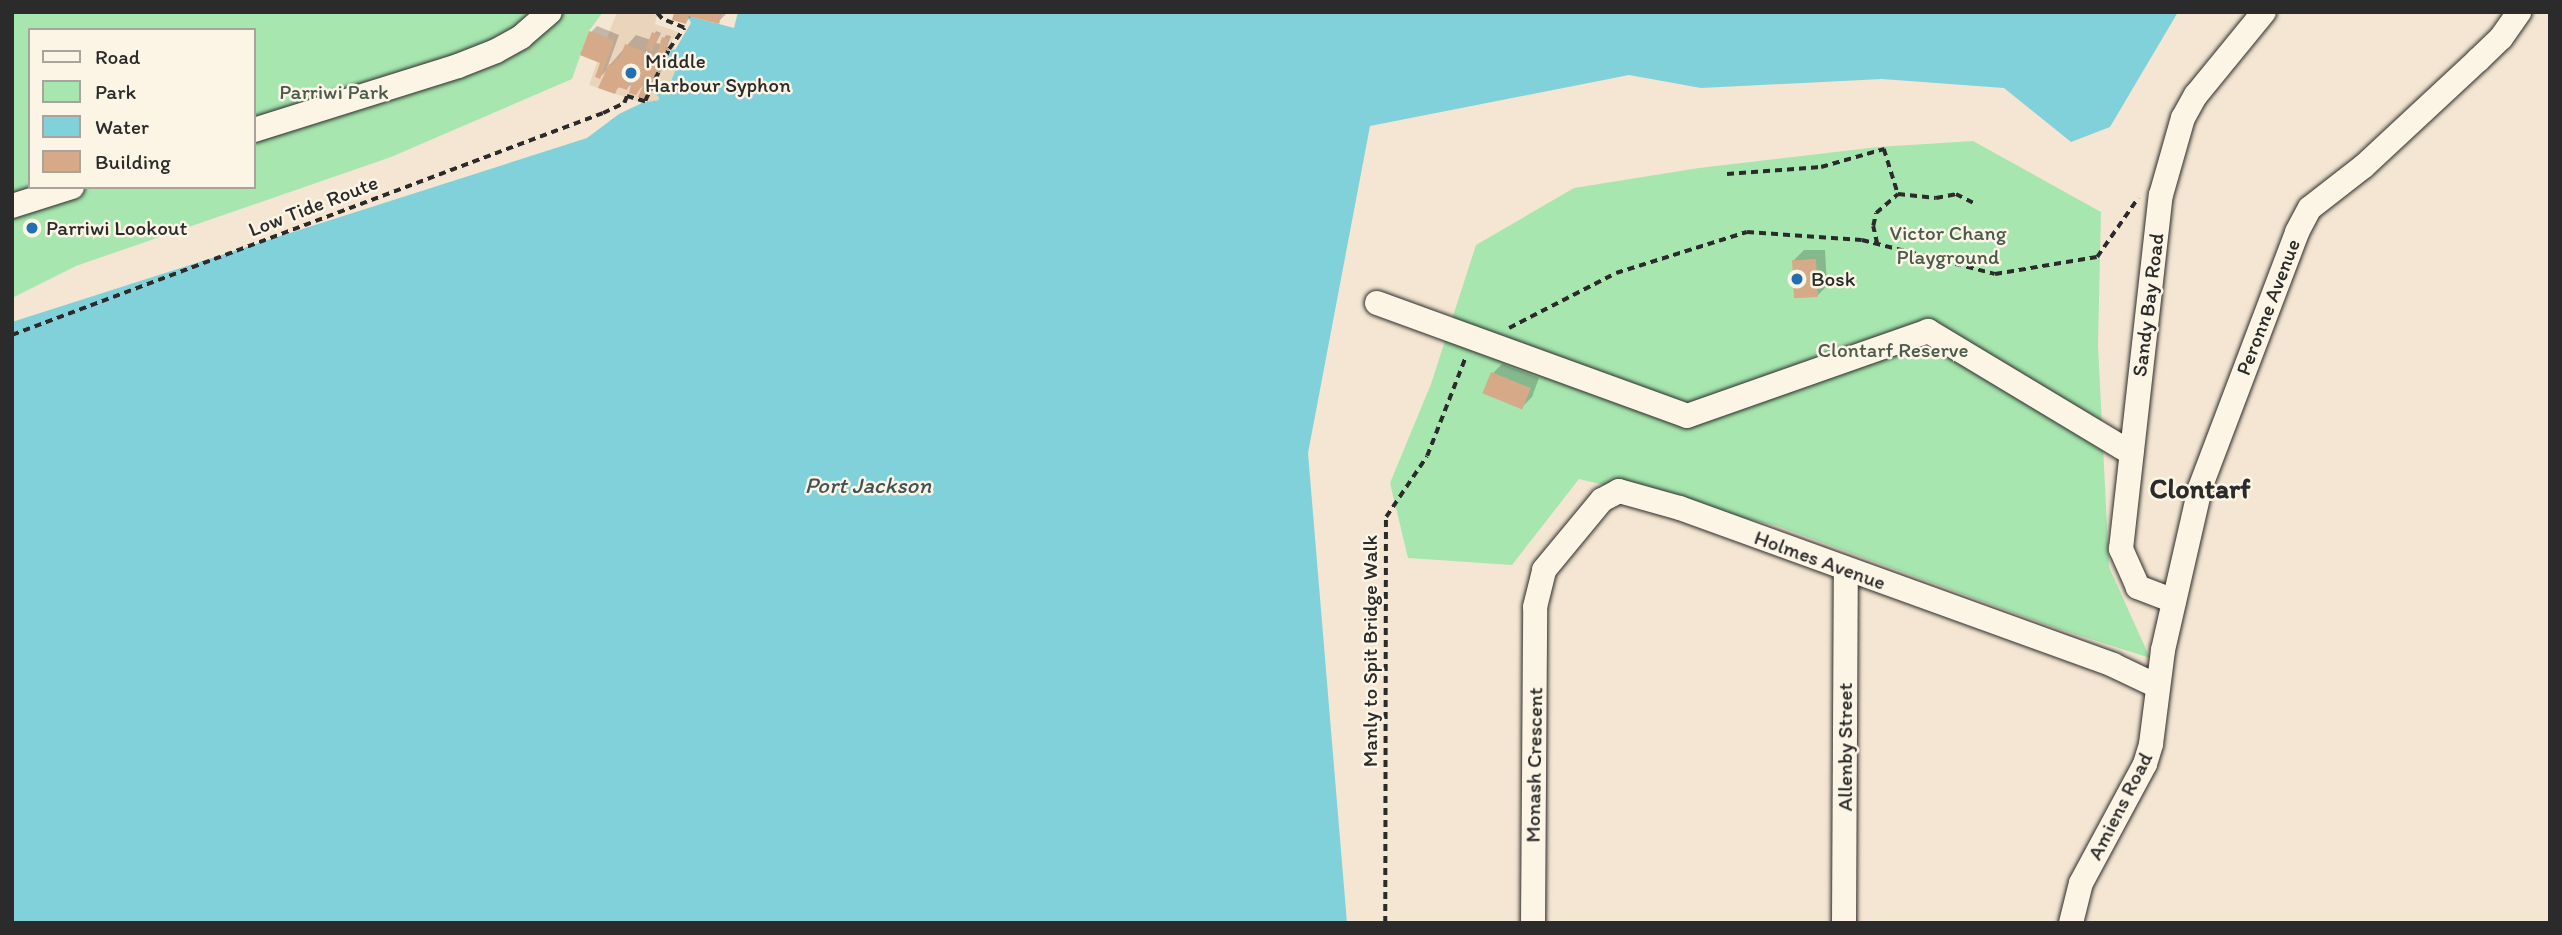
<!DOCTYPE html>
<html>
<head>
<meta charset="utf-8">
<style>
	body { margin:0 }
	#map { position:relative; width:2562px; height:935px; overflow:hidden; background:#f4e6d2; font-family:Itim,sans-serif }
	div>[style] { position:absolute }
	.built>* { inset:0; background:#ebd4bc }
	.green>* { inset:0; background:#a7e7af }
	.water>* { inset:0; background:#81d1da }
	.pier>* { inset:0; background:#f4e6d2 }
	.shadow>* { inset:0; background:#0003 }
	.building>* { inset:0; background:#d6aa88; transform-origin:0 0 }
	.path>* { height:3.5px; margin-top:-1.75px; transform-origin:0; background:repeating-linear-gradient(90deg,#2b2b2b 0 7px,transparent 0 12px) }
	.roads { filter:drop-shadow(0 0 2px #2b2b2b) drop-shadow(0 0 2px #2b2b2b) }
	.minor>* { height:24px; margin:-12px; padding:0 12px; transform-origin:12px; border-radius:12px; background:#fcf5e5 }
	.dots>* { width:19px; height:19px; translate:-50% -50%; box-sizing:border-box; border:4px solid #fcf5e5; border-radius:50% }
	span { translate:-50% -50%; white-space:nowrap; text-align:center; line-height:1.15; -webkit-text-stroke:5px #fcf5e5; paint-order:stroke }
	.poi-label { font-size:21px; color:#2b2b2b }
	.left { translate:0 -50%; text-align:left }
	.park-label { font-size:21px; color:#4a5a4c }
	.street-label { font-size:21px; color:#2b2b2b }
	.water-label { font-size:23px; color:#405457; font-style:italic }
	.district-label { font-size:28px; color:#2b2b2b; font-weight:700 }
	.frame { position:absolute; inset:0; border:14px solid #2b2b2b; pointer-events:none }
	.legend { position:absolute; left:28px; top:28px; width:228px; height:161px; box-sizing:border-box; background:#fcf5e5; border:2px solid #a8a49b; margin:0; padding:9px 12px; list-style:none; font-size:21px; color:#2b2b2b }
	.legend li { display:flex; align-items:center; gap:14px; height:35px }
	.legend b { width:35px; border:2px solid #a8a49b }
</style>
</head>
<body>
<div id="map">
	<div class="built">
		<div style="clip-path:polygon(617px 12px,649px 12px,657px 15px,655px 24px,678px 32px,671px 42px,675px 49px,668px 61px,677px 65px,669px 86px,659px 84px,659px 101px,642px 103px,589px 85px,597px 62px,580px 55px,589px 31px,607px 38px)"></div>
	</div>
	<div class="green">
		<div style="clip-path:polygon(evenodd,12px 12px,603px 12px,589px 31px,572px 79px,391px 157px,76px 266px,12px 298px,12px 12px,30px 30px,254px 30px,254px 187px,30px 187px,30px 30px)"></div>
		<div style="clip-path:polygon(1973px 141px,2101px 212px,2098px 345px,2109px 567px,2150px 658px,2050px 626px,1777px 526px,1579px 479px,1512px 565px,1408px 558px,1390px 483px,1431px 384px,1476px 245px,1574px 188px,1699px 168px,1878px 147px)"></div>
	</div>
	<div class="water">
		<div style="clip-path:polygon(722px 12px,2178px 12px,2110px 127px,2071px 142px,2004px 88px,1882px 79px,1701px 88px,1629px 75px,1370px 126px,1308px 453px,1347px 923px,12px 923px,12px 322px,587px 138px,619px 114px,642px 103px,659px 100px,659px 97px,655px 94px,659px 84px,669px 86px,677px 66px,667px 61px,671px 50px,675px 50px,691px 23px,688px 16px,719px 24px)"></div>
	</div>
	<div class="pier">
		<div style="clip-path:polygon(722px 12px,738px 12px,734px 28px,719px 24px)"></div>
	</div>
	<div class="shadow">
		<div style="clip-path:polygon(676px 12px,728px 12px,718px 22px,693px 15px,686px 22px)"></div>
		<div style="clip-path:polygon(597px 26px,619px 35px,607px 68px,636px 35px,651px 40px,656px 31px,661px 33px,656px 43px,661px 44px,666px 35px,671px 36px,667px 47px,670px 48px,655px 87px,645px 97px,646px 83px,635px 93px,636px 80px,627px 88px,620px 86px,614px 92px,609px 68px,600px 77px,602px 62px,591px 32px)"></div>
		<div style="clip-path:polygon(1804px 250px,1825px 250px,1827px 286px,1817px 296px,1794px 260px)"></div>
		<div style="clip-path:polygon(1502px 364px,1539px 378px,1532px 397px,1522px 407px,1493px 373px)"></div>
	</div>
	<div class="building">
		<div style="clip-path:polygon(674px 12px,722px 12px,719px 24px,688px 16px,686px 24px,672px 20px)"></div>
		<div style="clip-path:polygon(589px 31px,614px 41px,600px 79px,595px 77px,600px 63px,580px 55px)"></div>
		<div style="clip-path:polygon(652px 32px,659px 35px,652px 51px,646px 48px)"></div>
		<div style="left:662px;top:37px;width:7px;height:17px;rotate:16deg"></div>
		<div style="clip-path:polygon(625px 44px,662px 58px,646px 99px,638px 97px,645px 81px,636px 95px,629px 93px,633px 76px,627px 90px,618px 87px,615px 94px,598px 88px,609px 64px,613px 65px,616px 58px,619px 60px)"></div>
		<div style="left:1816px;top:259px;width:38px;height:24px;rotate:87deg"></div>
		<div style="left:1491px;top:372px;width:43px;height:23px;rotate:22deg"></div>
	</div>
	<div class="path">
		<div style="left:1727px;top:174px;width:94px;rotate:-4.3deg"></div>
		<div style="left:1821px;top:167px;width:66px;rotate:-15.9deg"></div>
		<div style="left:1884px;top:149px;width:47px;rotate:72.7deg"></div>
		<div style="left:1898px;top:194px;width:38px;rotate:6deg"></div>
		<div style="left:1936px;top:198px;width:20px;rotate:-11deg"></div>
		<div style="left:1956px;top:194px;width:22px;rotate:27deg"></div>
		<div style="left:1877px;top:244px;width:18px;rotate:-103deg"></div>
		<div style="left:1873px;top:226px;width:13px;rotate:-77deg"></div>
		<div style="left:1876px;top:213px;width:29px;rotate:-41deg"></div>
		<div style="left:1509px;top:328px;width:120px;rotate:-27.2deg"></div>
		<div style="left:1616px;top:273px;width:137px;rotate:-17.4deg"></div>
		<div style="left:1747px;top:232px;width:115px;rotate:4deg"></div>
		<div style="left:1862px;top:240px;width:137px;rotate:14.3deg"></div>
		<div style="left:1995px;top:274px;width:103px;rotate:-9.5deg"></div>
		<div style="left:2097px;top:257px;width:72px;rotate:-55.2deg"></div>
		<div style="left:12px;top:335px;width:631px;rotate:-20.59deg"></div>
		<div style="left:603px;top:113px;width:23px;rotate:-25deg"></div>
		<div style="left:624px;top:103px;width:8px;rotate:-67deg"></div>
		<div style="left:627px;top:96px;width:19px;rotate:16deg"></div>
		<div style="left:645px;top:101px;width:57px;rotate:-65.2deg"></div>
		<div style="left:669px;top:49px;width:26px;rotate:-54deg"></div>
		<div style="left:684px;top:28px;width:24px;rotate:-158deg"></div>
		<div style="left:662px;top:19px;width:9px;rotate:-131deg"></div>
		<div style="left:1385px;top:923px;width:406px;rotate:-89.9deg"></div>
		<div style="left:1386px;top:517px;width:73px;rotate:-56.1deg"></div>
		<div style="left:1427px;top:456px;width:107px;rotate:-68.7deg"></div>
	</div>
	<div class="roads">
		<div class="minor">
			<div style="left:254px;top:130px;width:214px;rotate:-17.4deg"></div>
			<div style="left:458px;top:66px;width:41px;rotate:-21.5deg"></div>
			<div style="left:496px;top:51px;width:29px;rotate:-29deg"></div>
			<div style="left:521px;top:37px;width:38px;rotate:-41deg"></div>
			<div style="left:12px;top:206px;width:63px;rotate:-17.6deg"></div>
			<div style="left:1377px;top:303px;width:330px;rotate:20deg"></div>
			<div style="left:1687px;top:416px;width:256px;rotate:-19.4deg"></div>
			<div style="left:1928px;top:331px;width:237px;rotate:31deg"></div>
			<div style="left:2174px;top:601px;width:39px;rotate:-159deg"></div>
			<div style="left:2138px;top:587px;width:42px;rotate:-114.1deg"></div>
			<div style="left:2121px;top:549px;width:356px;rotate:-83.6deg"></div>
			<div style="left:2161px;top:195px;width:80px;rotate:-74.1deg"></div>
			<div style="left:2183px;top:118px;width:26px;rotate:-61deg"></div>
			<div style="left:2196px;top:95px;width:107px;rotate:-50.7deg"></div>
			<div style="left:1533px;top:923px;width:316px;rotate:-89.6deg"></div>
			<div style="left:1535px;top:607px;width:38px;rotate:-76deg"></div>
			<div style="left:1544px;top:570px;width:91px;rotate:-50.4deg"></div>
			<div style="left:1602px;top:500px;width:19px;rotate:-28deg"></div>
			<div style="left:1619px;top:491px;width:63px;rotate:15.6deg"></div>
			<div style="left:1680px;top:508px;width:461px;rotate:19.9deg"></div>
			<div style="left:2113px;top:665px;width:49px;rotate:25.5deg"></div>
			<div style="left:1844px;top:923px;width:353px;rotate:-89.7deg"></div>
			<div style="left:2071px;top:923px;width:41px;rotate:-76deg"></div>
			<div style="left:2081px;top:883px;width:135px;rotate:-61.7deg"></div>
			<div style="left:2145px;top:764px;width:21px;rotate:-73deg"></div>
			<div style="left:2151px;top:744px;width:95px;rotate:-82.7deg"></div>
			<div style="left:2163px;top:650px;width:166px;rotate:-77.1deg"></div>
			<div style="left:2200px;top:488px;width:274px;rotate:-69.2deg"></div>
			<div style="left:2297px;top:232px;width:27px;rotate:-62deg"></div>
			<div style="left:2310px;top:208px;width:68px;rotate:-37.9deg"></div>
			<div style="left:2364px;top:166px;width:156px;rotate:-42.9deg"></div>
			<div style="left:2478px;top:60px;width:32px;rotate:-44deg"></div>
			<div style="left:2501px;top:38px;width:32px;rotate:-55deg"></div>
		</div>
	</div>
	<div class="dots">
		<div style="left:631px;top:73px;background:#1f6fb2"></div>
		<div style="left:32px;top:228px;background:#1f6fb2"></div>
		<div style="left:1797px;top:279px;background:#1f6fb2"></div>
	</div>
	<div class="poi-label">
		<span class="left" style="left:645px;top:73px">Middle<br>Harbour Syphon</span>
		<span class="left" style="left:46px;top:228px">Parriwi Lookout</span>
		<span class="left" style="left:1811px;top:279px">Bosk</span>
	</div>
	<div class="park-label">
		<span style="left:334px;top:92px">Parriwi Park</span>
		<span style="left:1948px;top:245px">Victor Chang<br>Playground</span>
		<span style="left:1893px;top:350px">Clontarf Reserve</span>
	</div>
	<div class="street-label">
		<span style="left:313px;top:206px;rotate:-21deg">Low Tide Route</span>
		<span style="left:2148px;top:305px;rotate:-83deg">Sandy Bay Road</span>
		<span style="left:2268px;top:307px;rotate:-69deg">Peronne Avenue</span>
		<span style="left:1820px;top:560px;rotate:20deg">Holmes Avenue</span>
		<span style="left:1370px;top:651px;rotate:-90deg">Manly to Spit Bridge Walk</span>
		<span style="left:1845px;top:747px;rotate:-90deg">Allenby Street</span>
		<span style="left:1534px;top:765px;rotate:-89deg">Monash Crescent</span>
		<span style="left:2120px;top:806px;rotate:-63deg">Amiens Road</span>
	</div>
	<div class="water-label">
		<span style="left:868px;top:485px">Port Jackson</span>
	</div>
	<div class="district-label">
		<span style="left:2200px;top:488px">Clontarf</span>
	</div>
	<div class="frame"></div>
	<ul class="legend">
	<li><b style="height:9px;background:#fcf5e5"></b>Road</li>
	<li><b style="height:19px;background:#a7e7af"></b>Park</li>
	<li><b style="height:19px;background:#81d1da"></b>Water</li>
	<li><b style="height:19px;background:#d6aa88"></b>Building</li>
	</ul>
</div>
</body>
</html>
